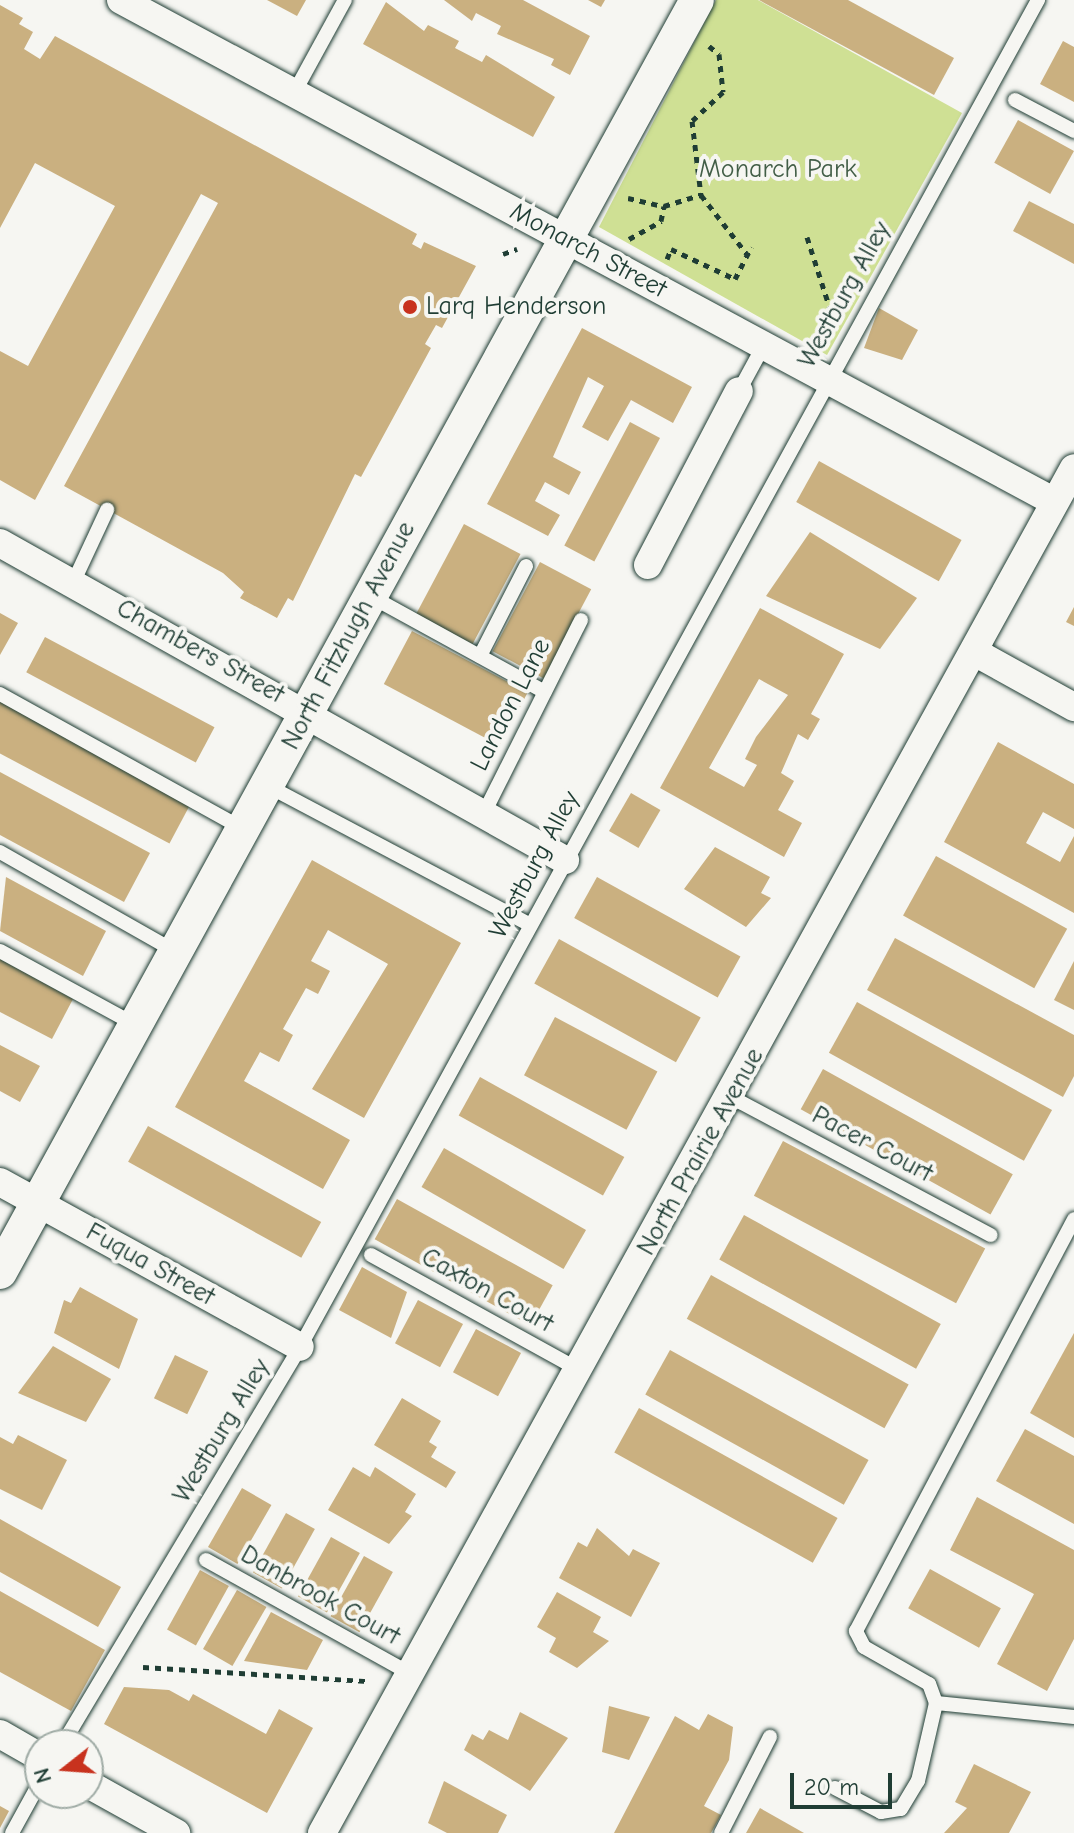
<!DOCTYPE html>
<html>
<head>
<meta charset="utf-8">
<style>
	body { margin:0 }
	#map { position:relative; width:1074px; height:1833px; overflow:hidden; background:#f6f6f2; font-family:"Comic Neue",sans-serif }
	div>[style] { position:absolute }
	.green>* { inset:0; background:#cfe094 }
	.building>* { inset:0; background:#cab080; transform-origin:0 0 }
	.path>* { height:5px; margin-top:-2.5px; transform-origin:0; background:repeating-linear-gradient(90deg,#1f3d34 0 6px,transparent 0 12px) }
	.roads { filter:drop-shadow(0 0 2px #1f3d34) drop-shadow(0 0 2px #1f3d34) }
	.service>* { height:14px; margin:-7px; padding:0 7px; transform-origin:7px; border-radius:7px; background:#f6f6f2 }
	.minor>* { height:28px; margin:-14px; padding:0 14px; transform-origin:14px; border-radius:14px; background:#f6f6f2 }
	.tertiary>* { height:34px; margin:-17px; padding:0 17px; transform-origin:17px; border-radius:17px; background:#f6f6f2 }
	.dots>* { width:22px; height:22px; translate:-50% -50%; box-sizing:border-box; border:4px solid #f6f6f2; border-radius:50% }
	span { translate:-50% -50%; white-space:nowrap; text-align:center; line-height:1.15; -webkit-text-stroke:8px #f6f6f2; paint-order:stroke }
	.park-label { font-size:26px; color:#425e47 }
	.street-label { font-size:26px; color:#1f3d34 }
	.poi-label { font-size:26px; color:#1f3d34 }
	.left { translate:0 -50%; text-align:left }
	.north { position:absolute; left:24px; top:1729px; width:80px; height:80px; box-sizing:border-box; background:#f6f6f2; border:2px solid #a0aca6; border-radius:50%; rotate:253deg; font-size:22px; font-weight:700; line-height:32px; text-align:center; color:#1f3d34 }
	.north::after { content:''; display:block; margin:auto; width:28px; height:36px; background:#c8321e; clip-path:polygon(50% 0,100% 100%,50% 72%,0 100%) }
	.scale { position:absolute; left:790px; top:1773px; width:102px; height:36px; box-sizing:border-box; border:4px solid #1f3d34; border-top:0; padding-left:10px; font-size:24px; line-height:28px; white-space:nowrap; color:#1f3d34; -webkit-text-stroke:6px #f6f6f2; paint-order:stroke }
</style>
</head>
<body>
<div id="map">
	<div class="green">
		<div style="clip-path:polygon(716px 0,758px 0,962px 113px,827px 355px,599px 227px)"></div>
	</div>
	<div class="building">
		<div style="clip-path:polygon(267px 0,306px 0,297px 16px)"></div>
		<div style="clip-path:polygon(444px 0,523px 0,590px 36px,570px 75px,551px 65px,554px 59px,497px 34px,501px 26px,476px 13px,472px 21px)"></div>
		<div style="clip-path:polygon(588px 0,605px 0,601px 7px)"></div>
		<div style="clip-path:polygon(759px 0,848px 0,954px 58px,934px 95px)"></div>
		<div style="clip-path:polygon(386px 2px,424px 31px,428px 25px,459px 41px,455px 48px,482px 62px,486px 55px,555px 97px,533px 137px,363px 44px)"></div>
		<div style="clip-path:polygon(0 5px,23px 18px,19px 24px,33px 32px,24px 49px,40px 59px,55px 36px,417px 234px,412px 244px,421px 249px,424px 242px,476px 266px,442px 328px,436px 325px,425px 344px,431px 348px,361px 477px,355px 474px,293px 601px,288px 598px,277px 618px,240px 598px,244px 592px,223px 573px,64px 486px,218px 203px,201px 194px,35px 500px,0 480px,0 351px,28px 366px,115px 206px,35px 163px,0 228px)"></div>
		<div style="clip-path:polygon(1063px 41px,1074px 47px,1074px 102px,1040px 84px)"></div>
		<div style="left:1018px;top:120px;width:64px;height:49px;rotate:29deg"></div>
		<div style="clip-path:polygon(1029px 201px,1074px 224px,1074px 264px,1013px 231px)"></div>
		<div style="clip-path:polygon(879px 308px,918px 330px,902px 360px,864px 348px)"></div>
		<div style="clip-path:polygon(582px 328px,692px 387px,673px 423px,631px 400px,608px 441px,582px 427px,604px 386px,588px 377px,553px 457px,581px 472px,569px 495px,545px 482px,535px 501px,560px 515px,548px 536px,487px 504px)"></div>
		<div style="left:630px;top:422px;width:34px;height:140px;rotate:28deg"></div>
		<div style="left:819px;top:461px;width:163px;height:47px;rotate:29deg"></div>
		<div style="left:464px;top:524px;width:64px;height:102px;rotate:28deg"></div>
		<div style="clip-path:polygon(810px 532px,917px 598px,880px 649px,766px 596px)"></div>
		<div style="left:540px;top:562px;width:58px;height:101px;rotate:28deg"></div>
		<div style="clip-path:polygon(1074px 607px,1074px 626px,1066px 622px)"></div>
		<div style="clip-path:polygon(evenodd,760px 608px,844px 654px,811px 714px,820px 719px,808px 740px,798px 734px,781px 773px,794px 781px,778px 810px,802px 823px,784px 857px,660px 788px,760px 608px,759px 679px,788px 695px,756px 737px,745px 759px,757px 765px,744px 787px,709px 768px,759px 679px)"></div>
		<div style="clip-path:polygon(0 613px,18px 623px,0 655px)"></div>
		<div style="left:412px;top:631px;width:131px;height:60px;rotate:28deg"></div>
		<div style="left:45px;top:637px;width:192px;height:40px;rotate:28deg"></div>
		<div style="left:0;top:698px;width:218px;height:49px;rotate:28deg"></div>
		<div style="clip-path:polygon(998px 742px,1074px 784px,1074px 829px,1043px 812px,1026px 843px,1060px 862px,1074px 836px,1074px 913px,944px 842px)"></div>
		<div style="clip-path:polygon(0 772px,150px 853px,124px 902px,0 835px)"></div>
		<div style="left:631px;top:793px;width:34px;height:44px;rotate:30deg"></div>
		<div style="clip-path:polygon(715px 847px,770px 877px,761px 893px,771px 898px,746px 927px,684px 889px)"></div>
		<div style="left:936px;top:856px;width:150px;height:68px;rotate:29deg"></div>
		<div style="clip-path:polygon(312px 860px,461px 943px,364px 1118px,312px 1089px,388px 964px,328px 930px,311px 961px,330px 971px,318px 994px,306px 988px,283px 1029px,293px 1035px,279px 1062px,260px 1052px,244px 1081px,350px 1140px,323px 1189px,175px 1107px)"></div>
		<div style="clip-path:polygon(6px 877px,106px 931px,83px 976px,0 931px)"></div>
		<div style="left:597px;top:877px;width:164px;height:47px;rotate:29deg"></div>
		<div style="clip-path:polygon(895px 938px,1074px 1035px,1074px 1076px,1063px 1097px,867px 990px)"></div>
		<div style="left:559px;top:939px;width:162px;height:51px;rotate:29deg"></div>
		<div style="clip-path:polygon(0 959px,73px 999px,52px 1039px,0 1012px)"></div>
		<div style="clip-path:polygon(1074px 961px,1074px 1010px,1054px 1000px)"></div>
		<div style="left:857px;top:1002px;width:223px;height:58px;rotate:29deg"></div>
		<div style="left:555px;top:1017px;width:116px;height:66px;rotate:28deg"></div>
		<div style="clip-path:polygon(0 1045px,40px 1066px,20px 1102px,0 1091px)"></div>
		<div style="left:823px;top:1069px;width:217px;height:46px;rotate:29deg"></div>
		<div style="left:480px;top:1077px;width:165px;height:44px;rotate:29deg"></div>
		<div style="left:148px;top:1126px;width:198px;height:41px;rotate:29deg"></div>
		<div style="left:783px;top:1141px;width:229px;height:62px;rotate:28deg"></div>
		<div style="left:444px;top:1148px;width:164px;height:45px;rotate:30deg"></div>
		<div style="left:397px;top:1199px;width:178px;height:46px;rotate:29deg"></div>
		<div style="left:744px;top:1215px;width:225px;height:51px;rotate:29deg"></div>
		<div style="clip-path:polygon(362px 1267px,407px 1292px,391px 1338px,339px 1310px)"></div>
		<div style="left:711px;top:1275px;width:226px;height:50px;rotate:29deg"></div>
		<div style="clip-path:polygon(80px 1287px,138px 1319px,119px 1369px,54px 1333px,64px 1300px,71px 1303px)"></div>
		<div style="left:418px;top:1300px;width:51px;height:49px;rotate:28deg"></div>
		<div style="left:476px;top:1329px;width:51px;height:49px;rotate:28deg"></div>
		<div style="clip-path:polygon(1074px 1333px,1074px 1438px,1030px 1413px)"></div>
		<div style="clip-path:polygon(53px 1346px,111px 1379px,86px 1422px,18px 1393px)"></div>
		<div style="left:670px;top:1350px;width:227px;height:51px;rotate:29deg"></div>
		<div style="left:175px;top:1355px;width:37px;height:48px;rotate:26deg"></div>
		<div style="clip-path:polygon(402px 1398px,441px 1421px,429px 1442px,437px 1447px,431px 1457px,456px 1472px,446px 1488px,374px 1445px)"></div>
		<div style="left:639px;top:1408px;width:227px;height:51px;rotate:29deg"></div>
		<div style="clip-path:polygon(1025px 1429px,1074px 1456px,1074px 1524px,996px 1481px)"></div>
		<div style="clip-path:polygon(18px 1435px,67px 1460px,42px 1510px,0 1489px,0 1437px,13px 1444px)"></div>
		<div style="clip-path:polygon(353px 1467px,370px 1477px,375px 1467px,416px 1494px,405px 1512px,412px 1516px,389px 1544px,328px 1510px)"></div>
		<div style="left:242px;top:1488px;width:34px;height:68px;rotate:30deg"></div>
		<div style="clip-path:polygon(977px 1497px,1074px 1550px,1074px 1639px,1047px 1691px,997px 1664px,1034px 1594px,950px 1550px)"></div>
		<div style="left:286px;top:1513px;width:33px;height:68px;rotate:29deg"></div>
		<div style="clip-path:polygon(0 1519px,121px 1587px,98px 1627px,0 1572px)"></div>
		<div style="clip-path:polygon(597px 1528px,629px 1556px,633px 1549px,660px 1563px,631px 1617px,559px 1578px,578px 1542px,587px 1547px)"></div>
		<div style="left:331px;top:1537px;width:33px;height:68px;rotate:29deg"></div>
		<div style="left:364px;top:1556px;width:33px;height:69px;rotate:29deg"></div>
		<div style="left:930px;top:1569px;width:81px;height:45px;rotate:29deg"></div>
		<div style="left:200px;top:1570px;width:33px;height:68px;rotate:29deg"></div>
		<div style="left:237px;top:1590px;width:34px;height:68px;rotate:30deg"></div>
		<div style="clip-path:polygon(0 1591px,105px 1650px,71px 1711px,0 1672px)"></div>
		<div style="clip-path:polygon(557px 1592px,601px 1617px,593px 1632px,609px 1641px,577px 1668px,549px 1652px,556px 1638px,537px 1627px)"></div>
		<div style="clip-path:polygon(271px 1612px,323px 1640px,307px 1670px,244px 1661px)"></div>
		<div style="clip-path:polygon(124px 1687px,169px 1690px,189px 1701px,193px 1694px,266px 1734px,279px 1709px,313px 1728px,267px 1813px,104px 1724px)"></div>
		<div style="clip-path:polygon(609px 1706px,650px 1717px,629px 1760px,602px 1752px)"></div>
		<div style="clip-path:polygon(520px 1712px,568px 1738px,530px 1791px,464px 1750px,472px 1734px,483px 1740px,489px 1730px,508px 1740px)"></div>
		<div style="clip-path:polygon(708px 1714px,733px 1727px,729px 1760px,704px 1806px,721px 1815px,711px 1833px,614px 1833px,675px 1716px,699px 1730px)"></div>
		<div style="clip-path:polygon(974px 1764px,1031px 1792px,1009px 1833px,944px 1833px,967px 1808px,955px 1802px)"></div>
		<div style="clip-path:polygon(444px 1781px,507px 1815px,498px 1833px,447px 1833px,428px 1823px)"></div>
		<div style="clip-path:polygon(0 1806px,9px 1811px,0 1828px)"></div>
		<div style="clip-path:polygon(760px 1808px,804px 1833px,746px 1833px)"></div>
	</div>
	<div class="path">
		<div style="left:709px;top:46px;width:13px;rotate:39deg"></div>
		<div style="left:719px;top:54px;width:38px;rotate:84deg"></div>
		<div style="left:723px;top:92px;width:42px;rotate:136.9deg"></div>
		<div style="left:692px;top:121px;width:75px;rotate:83.1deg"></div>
		<div style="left:701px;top:195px;width:75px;rotate:52.1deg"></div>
		<div style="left:628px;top:198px;width:37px;rotate:13deg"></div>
		<div style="left:807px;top:237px;width:88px;rotate:72.2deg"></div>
		<div style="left:629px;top:239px;width:37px;rotate:-29deg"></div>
		<div style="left:661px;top:221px;width:15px;rotate:-79deg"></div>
		<div style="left:664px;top:206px;width:39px;rotate:-17deg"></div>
		<div style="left:503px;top:254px;width:15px;rotate:-20deg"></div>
		<div style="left:667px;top:259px;width:11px;rotate:-68deg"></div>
		<div style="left:671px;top:249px;width:71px;rotate:25.1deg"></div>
		<div style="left:735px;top:279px;width:36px;rotate:-63deg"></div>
		<div style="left:143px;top:1667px;width:225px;rotate:3.6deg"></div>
	</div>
	<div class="roads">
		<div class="service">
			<div style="left:294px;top:93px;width:106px;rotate:-61.3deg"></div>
			<div style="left:1015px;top:100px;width:67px;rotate:27.7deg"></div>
			<div style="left:739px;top:391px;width:52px;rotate:-61.5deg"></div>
			<div style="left:73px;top:583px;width:81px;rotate:-65deg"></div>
			<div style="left:372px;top:597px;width:197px;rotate:28.8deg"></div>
			<div style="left:480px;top:656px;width:101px;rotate:-62.9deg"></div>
			<div style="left:0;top:694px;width:279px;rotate:29deg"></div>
			<div style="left:268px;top:786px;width:297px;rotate:27.9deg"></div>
			<div style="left:484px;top:813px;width:216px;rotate:-63.3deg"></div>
			<div style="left:0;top:852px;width:202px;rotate:29.6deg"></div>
			<div style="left:0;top:951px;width:155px;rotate:28.6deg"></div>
			<div style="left:731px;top:1097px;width:294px;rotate:28deg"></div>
			<div style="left:371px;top:1255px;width:238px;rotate:28.9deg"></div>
			<div style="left:206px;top:1560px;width:235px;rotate:29.1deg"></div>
			<div style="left:936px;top:1703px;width:139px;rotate:5.8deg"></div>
			<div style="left:62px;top:1745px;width:464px;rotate:-59.1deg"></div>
			<div style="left:300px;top:1347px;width:1536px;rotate:-61.28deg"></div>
			<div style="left:835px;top:1788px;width:52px;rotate:27.6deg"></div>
			<div style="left:881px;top:1812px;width:20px;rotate:-9deg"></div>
			<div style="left:901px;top:1809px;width:33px;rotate:-59deg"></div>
			<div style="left:918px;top:1781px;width:80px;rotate:-77deg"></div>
			<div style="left:936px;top:1703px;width:20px;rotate:-110deg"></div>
			<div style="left:929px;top:1684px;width:75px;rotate:-150.4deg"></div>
			<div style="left:864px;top:1647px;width:18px;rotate:-117deg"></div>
			<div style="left:856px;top:1631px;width:466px;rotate:-62.1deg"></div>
			<div style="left:12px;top:1833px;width:58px;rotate:-61.2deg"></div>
			<div style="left:721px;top:1833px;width:108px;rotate:-63deg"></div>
		</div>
		<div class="minor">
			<div style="left:121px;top:0;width:1060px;rotate:28.26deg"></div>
			<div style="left:0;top:543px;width:648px;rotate:29.3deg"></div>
			<div style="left:648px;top:565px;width:196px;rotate:-62.4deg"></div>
			<div style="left:978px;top:654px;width:110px;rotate:28.9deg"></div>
			<div style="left:0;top:1182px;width:342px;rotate:28.8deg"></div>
			<div style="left:0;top:1734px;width:46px;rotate:29.9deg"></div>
			<div style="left:88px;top:1784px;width:101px;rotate:29.1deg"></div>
			<div style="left:322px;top:1833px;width:1558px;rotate:-61.15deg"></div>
		</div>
		<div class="tertiary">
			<div style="left:0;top:1272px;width:1450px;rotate:-61.28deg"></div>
		</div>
	</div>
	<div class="dots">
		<div style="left:410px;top:307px;background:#c8321e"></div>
	</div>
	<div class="park-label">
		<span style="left:778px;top:170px">Monarch Park</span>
	</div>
	<div class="street-label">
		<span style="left:588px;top:251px;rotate:28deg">Monarch Street</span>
		<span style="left:845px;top:295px;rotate:-61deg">Westburg Alley</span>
		<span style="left:349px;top:636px;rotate:-62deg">North Fitzhugh Avenue</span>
		<span style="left:200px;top:652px;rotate:29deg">Chambers Street</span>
		<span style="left:511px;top:705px;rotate:-63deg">Landon Lane</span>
		<span style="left:535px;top:865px;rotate:-62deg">Westburg Alley</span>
		<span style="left:872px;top:1145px;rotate:28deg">Pacer Court</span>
		<span style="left:701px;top:1152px;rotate:-61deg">North Prairie Avenue</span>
		<span style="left:150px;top:1265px;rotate:29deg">Fuqua Street</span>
		<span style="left:487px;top:1291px;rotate:29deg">Caxton Court</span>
		<span style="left:222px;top:1431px;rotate:-59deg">Westburg Alley</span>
		<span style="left:320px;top:1596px;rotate:29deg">Danbrook Court</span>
	</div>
	<div class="poi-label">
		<span class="left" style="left:426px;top:307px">Larq Henderson</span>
	</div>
	<div class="north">N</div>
	<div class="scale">20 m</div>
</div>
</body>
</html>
